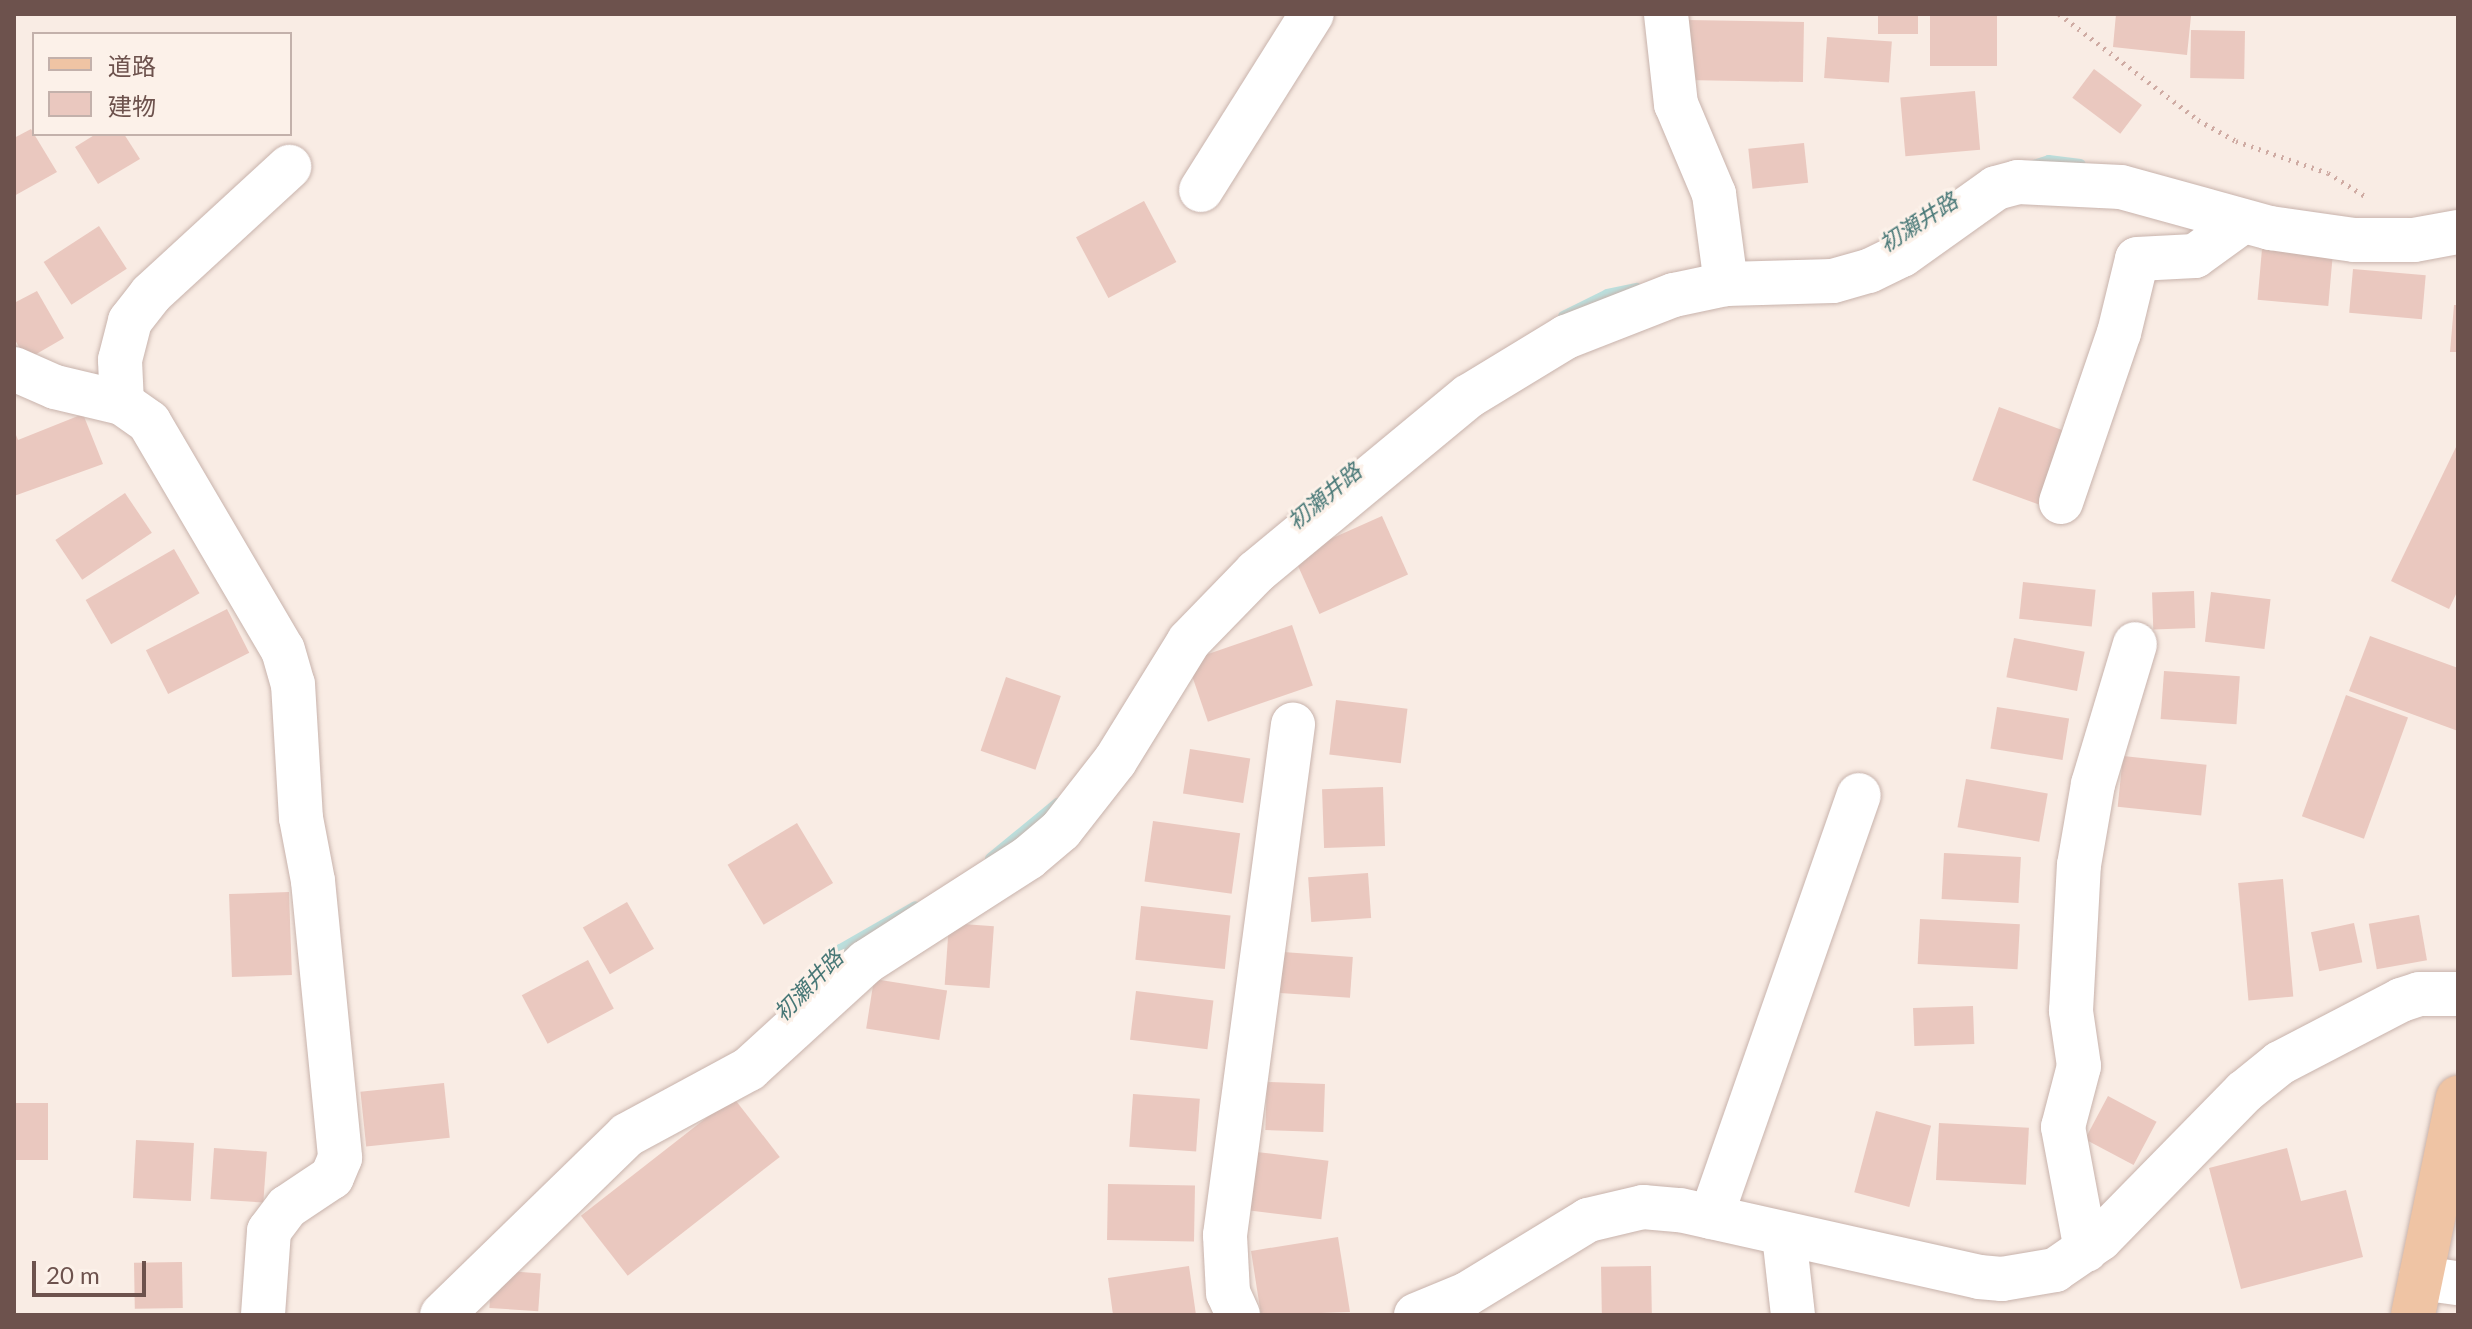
<!DOCTYPE html>
<html>
<head>
<meta charset="utf-8">
<style>
	body { margin:0 }
	#map { position:relative; width:2472px; height:1329px; overflow:hidden; background:#f9ece4; font-family:Lato,"Noto Sans JP",sans-serif }
	div>[style] { position:absolute }
	.stream>* { height:11px; margin:-5.5px; padding:0 5.5px; transform-origin:5.5px; border-radius:5.5px; background:#bbdfdd }
	.building>* { inset:0; background:#eac8bf; transform-origin:0 0 }
	.path>* { height:5px; margin-top:-2.5px; transform-origin:0; background:repeating-linear-gradient(90deg,#cfaba3 0 2px,transparent 0 8px) }
	.roads { filter:drop-shadow(0 0 2px #c8b3ac) drop-shadow(0 0 2px #c8b3ac) }
	.minor>* { height:44px; margin:-22px; padding:0 22px; transform-origin:22px; border-radius:22px; background:#fff }
	.major>* { height:44px; margin:-22px; padding:0 22px; transform-origin:22px; border-radius:22px; background:#efc4a4 }
	span { translate:-50% -50%; white-space:nowrap; text-align:center; line-height:1.15; -webkit-text-stroke:6px #fcf1e9; paint-order:stroke }
	.water-label { font-size:22px; color:#477776; font-style:italic }
	.frame { position:absolute; inset:0; border:16px solid #6d524d; pointer-events:none }
	.legend { position:absolute; left:32px; top:32px; width:260px; height:104px; box-sizing:border-box; background:#fcf1e9; border:2px solid #c3b1ab; margin:0; padding:10px 14px; list-style:none; font-size:24px; color:#6d524d }
	.legend li { display:flex; align-items:center; gap:16px; height:40px }
	.legend b { width:40px; border:2px solid #c3b1ab }
	.scale { position:absolute; left:32px; top:1261px; width:114px; height:36px; box-sizing:border-box; border:4px solid #6d524d; border-top:0; padding-left:10px; font-size:24px; line-height:28px; white-space:nowrap; color:#6d524d; -webkit-text-stroke:6px #fcf1e9; paint-order:stroke }
</style>
</head>
<body>
<div id="map">
	<div class="stream">
		<div style="left:2030px;top:166px;width:19px;rotate:-18deg"></div>
		<div style="left:2048px;top:160px;width:32px;rotate:7deg"></div>
		<div style="left:1563px;top:316px;width:49px;rotate:-26.6deg"></div>
		<div style="left:1607px;top:294px;width:30px;rotate:-12deg"></div>
		<div style="left:990px;top:858px;width:87px;rotate:-39.4deg"></div>
		<div style="left:804px;top:992px;width:56px;rotate:-50.1deg"></div>
		<div style="left:840px;top:949px;width:86px;rotate:-29.8deg"></div>
	</div>
	<div class="building">
		<div style="left:1878px;top:14px;width:40px;height:20px"></div>
		<div style="left:1930px;top:14px;width:67px;height:52px"></div>
		<div style="clip-path:polygon(2116px 14px,2191px 16px,2187px 55px,2113px 47px)"></div>
		<div style="left:1687px;top:20px;width:117px;height:60px;rotate:1deg"></div>
		<div style="left:2191px;top:30px;width:54px;height:48px;rotate:1deg"></div>
		<div style="left:1827px;top:37px;width:65px;height:41px;rotate:4deg"></div>
		<div style="left:2094px;top:69px;width:60px;height:36px;rotate:37deg"></div>
		<div style="left:1975px;top:91px;width:59px;height:75px;rotate:85deg"></div>
		<div style="clip-path:polygon(31px 129px,57px 172px,14px 196px,14px 138px)"></div>
		<div style="clip-path:polygon(96px 134px,124px 134px,140px 159px,98px 184px,75px 147px)"></div>
		<div style="left:1804px;top:143px;width:40px;height:56px;rotate:84deg"></div>
		<div style="left:1144px;top:201px;width:69px;height:77px;rotate:62deg"></div>
		<div style="left:99px;top:226px;width:51px;height:66px;rotate:57deg"></div>
		<div style="left:2262px;top:249px;width:71px;height:51px;rotate:5deg"></div>
		<div style="left:2353px;top:269px;width:73px;height:44px;rotate:5deg"></div>
		<div style="clip-path:polygon(37px 291px,64px 338px,26px 360px,14px 338px,14px 303px)"></div>
		<div style="clip-path:polygon(2454px 305px,2458px 305px,2458px 352px,2450px 352px)"></div>
		<div style="left:1999px;top:407px;width:73px;height:78px;rotate:20deg"></div>
		<div style="clip-path:polygon(83px 414px,103px 464px,14px 496px,14px 430px,18px 440px)"></div>
		<div style="clip-path:polygon(2458px 443px,2458px 590px,2449px 609px,2391px 581px)"></div>
		<div style="left:125px;top:493px;width:48px;height:84px;rotate:56deg"></div>
		<div style="left:1382px;top:516px;width:64px;height:97px;rotate:66deg"></div>
		<div style="left:174px;top:549px;width:51px;height:102px;rotate:60deg"></div>
		<div style="left:2023px;top:582px;width:73px;height:37px;rotate:6deg"></div>
		<div style="left:2194px;top:591px;width:37px;height:42px;rotate:88deg"></div>
		<div style="left:2211px;top:592px;width:60px;height:50px;rotate:7deg"></div>
		<div style="left:227px;top:609px;width:49px;height:91px;rotate:63deg"></div>
		<div style="left:1292px;top:625px;width:64px;height:111px;rotate:71deg"></div>
		<div style="clip-path:polygon(2370px 636px,2458px 668px,2458px 731px,2349px 691px)"></div>
		<div style="left:2014px;top:638px;width:72px;height:40px;rotate:11deg"></div>
		<div style="left:2164px;top:671px;width:76px;height:48px;rotate:4deg"></div>
		<div style="left:1006px;top:677px;width:58px;height:78px;rotate:19deg"></div>
		<div style="left:2346px;top:695px;width:66px;height:129px;rotate:20deg"></div>
		<div style="left:1336px;top:700px;width:72px;height:55px;rotate:7deg"></div>
		<div style="left:1997px;top:707px;width:73px;height:42px;rotate:9deg"></div>
		<div style="left:1190px;top:749px;width:61px;height:45px;rotate:9deg"></div>
		<div style="left:2123px;top:756px;width:84px;height:51px;rotate:6deg"></div>
		<div style="left:1966px;top:779px;width:83px;height:49px;rotate:10deg"></div>
		<div style="left:1383px;top:787px;width:59px;height:61px;rotate:88deg"></div>
		<div style="left:1153px;top:821px;width:88px;height:61px;rotate:8deg"></div>
		<div style="left:797px;top:823px;width:70px;height:81px;rotate:59deg"></div>
		<div style="left:1944px;top:853px;width:77px;height:46px;rotate:3deg"></div>
		<div style="left:1368px;top:873px;width:45px;height:60px;rotate:86deg"></div>
		<div style="left:2283px;top:879px;width:118px;height:45px;rotate:85deg"></div>
		<div style="left:289px;top:892px;width:83px;height:60px;rotate:88deg"></div>
		<div style="left:627px;top:902px;width:54px;height:51px;rotate:60deg"></div>
		<div style="left:1141px;top:906px;width:90px;height:54px;rotate:6deg"></div>
		<div style="left:2419px;top:915px;width:46px;height:51px;rotate:80deg"></div>
		<div style="left:1920px;top:919px;width:100px;height:45px;rotate:3deg"></div>
		<div style="left:949px;top:923px;width:45px;height:62px;rotate:4deg"></div>
		<div style="left:2354px;top:923px;width:40px;height:44px;rotate:78deg"></div>
		<div style="left:1283px;top:952px;width:70px;height:41px;rotate:4deg"></div>
		<div style="left:588px;top:960px;width:55px;height:75px;rotate:62deg"></div>
		<div style="left:874px;top:979px;width:74px;height:50px;rotate:9deg"></div>
		<div style="left:1136px;top:991px;width:78px;height:49px;rotate:7deg"></div>
		<div style="left:1973px;top:1006px;width:38px;height:60px;rotate:88deg"></div>
		<div style="left:1267px;top:1082px;width:58px;height:48px;rotate:2deg"></div>
		<div style="left:444px;top:1083px;width:55px;height:84px;rotate:84deg"></div>
		<div style="left:1133px;top:1094px;width:67px;height:53px;rotate:4deg"></div>
		<div style="left:2108px;top:1096px;width:55px;height:49px;rotate:28deg"></div>
		<div style="left:733px;top:1097px;width:76px;height:193px;rotate:52deg"></div>
		<div style="left:14px;top:1103px;width:34px;height:57px"></div>
		<div style="left:1876px;top:1111px;width:57px;height:84px;rotate:15deg"></div>
		<div style="left:1939px;top:1123px;width:90px;height:57px;rotate:3deg"></div>
		<div style="left:136px;top:1140px;width:58px;height:58px;rotate:3deg"></div>
		<div style="left:214px;top:1148px;width:53px;height:51px;rotate:4deg"></div>
		<div style="clip-path:polygon(2287px 1148px,2301px 1201px,2346px 1190px,2363px 1257px,2241px 1289px,2209px 1168px)"></div>
		<div style="left:1257px;top:1152px;width:72px;height:59px;rotate:7deg"></div>
		<div style="left:1108px;top:1184px;width:87px;height:56px;rotate:1deg"></div>
		<div style="clip-path:polygon(1338px 1237px,1350px 1312px,1261px 1315px,1251px 1251px)"></div>
		<div style="left:182px;top:1262px;width:46px;height:48px;rotate:89deg"></div>
		<div style="clip-path:polygon(1189px 1266px,1196px 1315px,1113px 1315px,1108px 1278px)"></div>
		<div style="left:1651px;top:1266px;width:49px;height:50px;rotate:89deg"></div>
		<div style="left:492px;top:1270px;width:49px;height:38px;rotate:4deg"></div>
	</div>
	<div class="path">
		<div style="left:2059px;top:14px;width:175px;rotate:37.3deg"></div>
		<div style="left:2198px;top:120px;width:43px;rotate:28.9deg"></div>
		<div style="left:2236px;top:141px;width:97px;rotate:19.2deg"></div>
		<div style="left:2328px;top:173px;width:47px;rotate:32deg"></div>
	</div>
	<div class="roads">
		<div class="minor">
			<div style="left:1666px;top:14px;width:91px;rotate:83.7deg"></div>
			<div style="left:1676px;top:104px;width:98px;rotate:67.1deg"></div>
			<div style="left:1714px;top:194px;width:91px;rotate:82.4deg"></div>
			<div style="left:1201px;top:190px;width:208px;rotate:-57.8deg"></div>
			<div style="left:14px;top:369px;width:45px;rotate:23.7deg"></div>
			<div style="left:55px;top:387px;width:69px;rotate:13.4deg"></div>
			<div style="left:122px;top:403px;width:33px;rotate:35deg"></div>
			<div style="left:149px;top:422px;width:264px;rotate:59.6deg"></div>
			<div style="left:283px;top:650px;width:35px;rotate:74deg"></div>
			<div style="left:293px;top:684px;width:134px;rotate:86.6deg"></div>
			<div style="left:301px;top:818px;width:64px;rotate:79.2deg"></div>
			<div style="left:313px;top:881px;width:278px;rotate:84.4deg"></div>
			<div style="left:340px;top:1158px;width:21px;rotate:113deg"></div>
			<div style="left:332px;top:1177px;width:54px;rotate:146.3deg"></div>
			<div style="left:287px;top:1207px;width:30px;rotate:127deg"></div>
			<div style="left:269px;top:1231px;width:84px;rotate:94.1deg"></div>
			<div style="left:122px;top:403px;width:43px;rotate:-92.7deg"></div>
			<div style="left:120px;top:360px;width:40px;rotate:-75.6deg"></div>
			<div style="left:130px;top:321px;width:34px;rotate:-52deg"></div>
			<div style="left:151px;top:294px;width:188px;rotate:-42.6deg"></div>
			<div style="left:2061px;top:502px;width:179px;rotate:-71.1deg"></div>
			<div style="left:2119px;top:333px;width:76px;rotate:-76.3deg"></div>
			<div style="left:2137px;top:259px;width:58px;rotate:-3deg"></div>
			<div style="left:2195px;top:256px;width:58px;rotate:-35.9deg"></div>
			<div style="left:1711px;top:1217px;width:447px;rotate:-70.7deg"></div>
			<div style="left:1784px;top:1235px;width:81px;rotate:83.6deg"></div>
			<div style="left:2086px;top:1250px;width:125px;rotate:-100.6deg"></div>
			<div style="left:2063px;top:1127px;width:63px;rotate:-75.3deg"></div>
			<div style="left:2079px;top:1066px;width:56px;rotate:-98.3deg"></div>
			<div style="left:2071px;top:1011px;width:146px;rotate:-86.9deg"></div>
			<div style="left:2079px;top:865px;width:82px;rotate:-80.2deg"></div>
			<div style="left:2093px;top:784px;width:146px;rotate:-73.3deg"></div>
			<div style="left:2421px;top:1278px;width:37px;rotate:8deg"></div>
			<div style="left:442px;top:1315px;width:258px;rotate:-44.2deg"></div>
			<div style="left:627px;top:1135px;width:139px;rotate:-28.4deg"></div>
			<div style="left:749px;top:1069px;width:159px;rotate:-42.4deg"></div>
			<div style="left:866px;top:962px;width:193px;rotate:-32.7deg"></div>
			<div style="left:1028px;top:858px;width:43px;rotate:-40.3deg"></div>
			<div style="left:1061px;top:830px;width:88px;rotate:-52deg"></div>
			<div style="left:1115px;top:761px;width:141px;rotate:-58.3deg"></div>
			<div style="left:1189px;top:641px;width:96px;rotate:-45.8deg"></div>
			<div style="left:1256px;top:572px;width:276px;rotate:-39.6deg"></div>
			<div style="left:1469px;top:396px;width:114px;rotate:-31.3deg"></div>
			<div style="left:1566px;top:337px;width:116px;rotate:-21.3deg"></div>
			<div style="left:1674px;top:295px;width:53px;rotate:-11.9deg"></div>
			<div style="left:1726px;top:284px;width:107px;rotate:-1.6deg"></div>
			<div style="left:1833px;top:281px;width:37px;rotate:-16deg"></div>
			<div style="left:1869px;top:271px;width:37px;rotate:-26deg"></div>
			<div style="left:1902px;top:255px;width:115px;rotate:-35.5deg"></div>
			<div style="left:1996px;top:188px;width:23px;rotate:-15deg"></div>
			<div style="left:2018px;top:182px;width:103px;rotate:2.8deg"></div>
			<div style="left:2121px;top:187px;width:155px;rotate:15.4deg"></div>
			<div style="left:2270px;top:228px;width:85px;rotate:8.1deg"></div>
			<div style="left:2354px;top:240px;width:60px"></div>
			<div style="left:2414px;top:240px;width:45px;rotate:-10.3deg"></div>
			<div style="left:1238px;top:1315px;width:24px;rotate:-114deg"></div>
			<div style="left:1228px;top:1293px;width:58px;rotate:-93deg"></div>
			<div style="left:1225px;top:1235px;width:515px;rotate:-82.41deg"></div>
			<div style="left:1416px;top:1315px;width:55px;rotate:-22.4deg"></div>
			<div style="left:1467px;top:1294px;width:142px;rotate:-31.4deg"></div>
			<div style="left:1588px;top:1220px;width:57px;rotate:-13.3deg"></div>
			<div style="left:1643px;top:1207px;width:37px;rotate:5deg"></div>
			<div style="left:1680px;top:1210px;width:306px;rotate:12.6deg"></div>
			<div style="left:1979px;top:1277px;width:23px;rotate:5deg"></div>
			<div style="left:2002px;top:1279px;width:54px;rotate:-9.6deg"></div>
			<div style="left:2055px;top:1270px;width:55px;rotate:-34.6deg"></div>
			<div style="left:2100px;top:1239px;width:206px;rotate:-45.6deg"></div>
			<div style="left:2244px;top:1092px;width:46px;rotate:-38.9deg"></div>
			<div style="left:2280px;top:1063px;width:136px;rotate:-27.5deg"></div>
			<div style="left:2401px;top:1000px;width:19px;rotate:-18deg"></div>
			<div style="left:2419px;top:994px;width:39px"></div>
		</div>
		<div class="major">
			<div style="left:2413px;top:1315px;width:222px;rotate:-78.3deg"></div>
		</div>
	</div>
	<div class="water-label">
		<span style="left:1918px;top:222px;rotate:-33deg">初瀬井路</span>
		<span style="left:1324px;top:496px;rotate:-40deg">初瀬井路</span>
		<span style="left:808px;top:985px;rotate:-46deg">初瀬井路</span>
	</div>
	<div class="frame"></div>
	<ul class="legend">
	<li><b style="height:10px;background:#efc4a4"></b>道路</li>
	<li><b style="height:22px;background:#eac8bf"></b>建物</li>
	</ul>
	<div class="scale">20 m</div>
</div>
</body>
</html>
